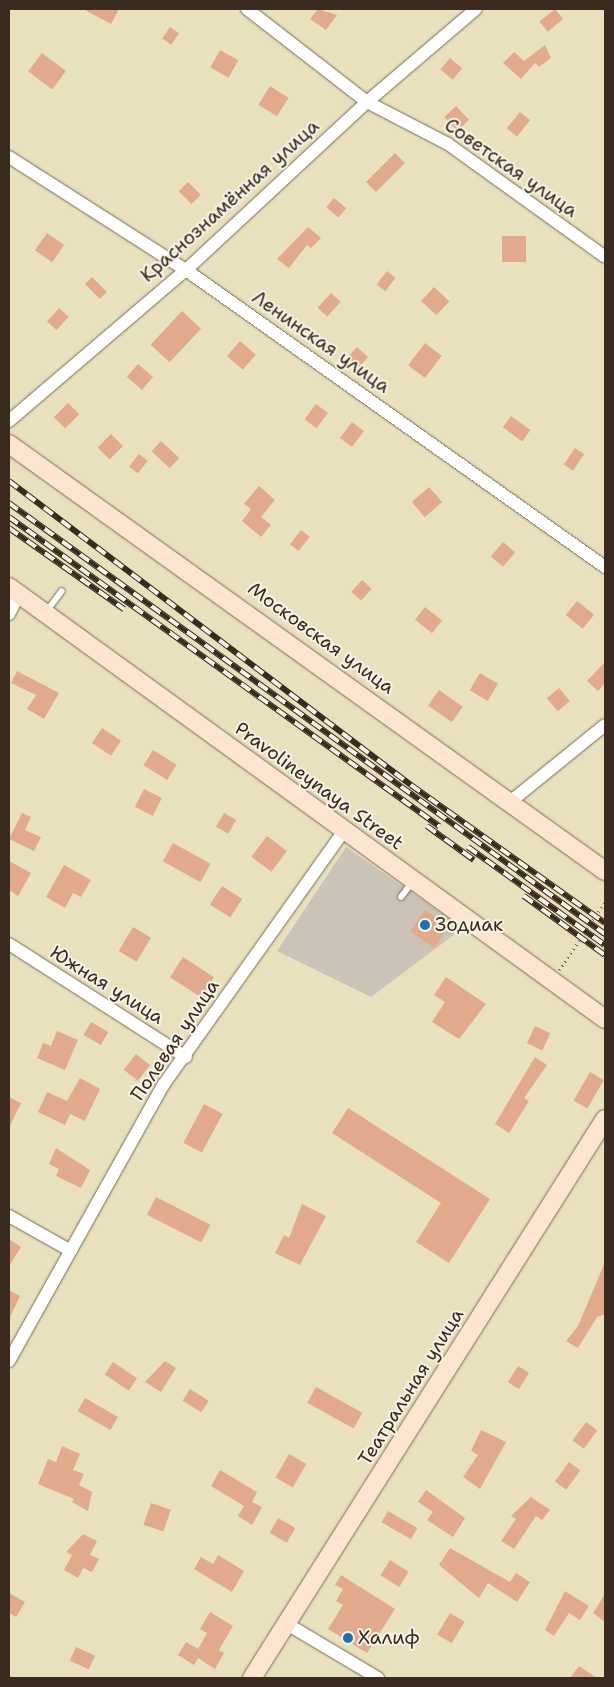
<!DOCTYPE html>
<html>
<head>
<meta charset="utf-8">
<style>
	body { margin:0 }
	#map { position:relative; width:614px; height:1687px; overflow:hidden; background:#e9e1be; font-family:"Shantell Sans",sans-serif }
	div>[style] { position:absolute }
	.industrial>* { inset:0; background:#cbc3b8 }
	.building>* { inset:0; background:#e1aa8c; transform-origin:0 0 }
	.path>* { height:2.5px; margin-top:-1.25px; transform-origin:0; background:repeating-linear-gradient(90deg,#786a56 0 1px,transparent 0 5px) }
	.roads { filter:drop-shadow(0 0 1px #786a56) drop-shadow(0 0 1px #786a56) }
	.lane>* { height:6px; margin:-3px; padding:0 3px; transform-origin:3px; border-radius:3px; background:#fff }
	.street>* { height:12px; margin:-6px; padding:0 6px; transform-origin:6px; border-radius:6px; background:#fff }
	.secondary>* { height:18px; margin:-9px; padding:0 9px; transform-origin:9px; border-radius:9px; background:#fde4d0 }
	.rail>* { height:5.5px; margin-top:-2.75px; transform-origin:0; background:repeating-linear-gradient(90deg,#f7f3e8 0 11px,#3b2a1e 0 22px); box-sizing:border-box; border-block:1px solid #3b2a1e }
	.dots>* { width:14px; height:14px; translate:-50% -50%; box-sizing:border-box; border:2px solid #f7f3e8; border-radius:50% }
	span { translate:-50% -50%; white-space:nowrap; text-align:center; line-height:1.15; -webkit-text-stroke:4px #f7f3e8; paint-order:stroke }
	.street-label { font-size:19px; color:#3b2a1e }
	.poi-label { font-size:19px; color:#3b2a1e }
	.left { translate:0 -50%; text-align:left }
	.frame { position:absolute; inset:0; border:10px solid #3b2a1e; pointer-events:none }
</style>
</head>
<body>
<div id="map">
	<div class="industrial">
		<div style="clip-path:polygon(346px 847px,463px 928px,371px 997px,277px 951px)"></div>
	</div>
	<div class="building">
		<div style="clip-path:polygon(83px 9px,119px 9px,111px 24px)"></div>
		<div style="clip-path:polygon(318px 9px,337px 15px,326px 30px,310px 19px)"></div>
		<div style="left:555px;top:9px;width:13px;height:20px;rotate:51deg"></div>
		<div style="left:170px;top:27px;width:11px;height:14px;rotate:34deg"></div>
		<div style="clip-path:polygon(545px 45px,551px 58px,539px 67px,535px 63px,521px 79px,503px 63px,514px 52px,524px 61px)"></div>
		<div style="left:220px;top:50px;width:21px;height:20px;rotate:29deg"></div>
		<div style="left:42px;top:53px;width:30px;height:23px;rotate:37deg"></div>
		<div style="left:450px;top:58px;width:16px;height:15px;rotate:40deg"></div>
		<div style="left:270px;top:86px;width:22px;height:22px;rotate:32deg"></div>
		<div style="left:456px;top:106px;width:19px;height:16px;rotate:47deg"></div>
		<div style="left:520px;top:112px;width:13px;height:21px;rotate:39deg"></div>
		<div style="left:395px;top:153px;width:14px;height:41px;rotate:45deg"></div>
		<div style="left:188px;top:182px;width:18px;height:13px;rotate:45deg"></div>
		<div style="left:334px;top:198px;width:16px;height:12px;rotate:40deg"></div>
		<div style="clip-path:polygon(308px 227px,321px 238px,311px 248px,307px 245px,289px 268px,277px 259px)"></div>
		<div style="left:47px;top:233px;width:21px;height:21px;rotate:35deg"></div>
		<div style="left:502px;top:236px;width:24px;height:26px"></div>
		<div style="left:387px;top:271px;width:11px;height:17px;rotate:38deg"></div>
		<div style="left:92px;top:277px;width:21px;height:10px;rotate:45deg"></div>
		<div style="left:434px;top:287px;width:21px;height:19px;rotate:43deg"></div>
		<div style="left:331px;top:293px;width:13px;height:20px;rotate:42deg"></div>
		<div style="left:59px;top:308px;width:13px;height:18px;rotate:42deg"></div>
		<div style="left:182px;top:311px;width:26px;height:46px;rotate:43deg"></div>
		<div style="left:240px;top:341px;width:21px;height:20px;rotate:41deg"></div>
		<div style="left:425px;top:343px;width:21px;height:28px;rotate:37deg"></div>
		<div style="left:357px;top:347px;width:15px;height:17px;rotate:42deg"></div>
		<div style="left:138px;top:364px;width:20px;height:17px;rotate:41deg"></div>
		<div style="left:68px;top:403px;width:16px;height:20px;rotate:45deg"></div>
		<div style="left:316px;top:404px;width:15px;height:19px;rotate:37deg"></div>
		<div style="left:511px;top:416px;width:24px;height:14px;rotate:36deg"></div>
		<div style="left:352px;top:422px;width:15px;height:20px;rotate:37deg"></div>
		<div style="left:111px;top:434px;width:17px;height:19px;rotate:45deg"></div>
		<div style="left:161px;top:441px;width:25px;height:14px;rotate:43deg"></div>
		<div style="left:575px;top:448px;width:11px;height:20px;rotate:34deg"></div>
		<div style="left:139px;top:454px;width:11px;height:16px;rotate:38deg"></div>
		<div style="clip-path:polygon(259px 486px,275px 500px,261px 517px,271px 525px,261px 537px,242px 521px,251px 509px,244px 504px)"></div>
		<div style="left:429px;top:487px;width:20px;height:23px;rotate:49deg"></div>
		<div style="left:301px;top:530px;width:11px;height:18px;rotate:38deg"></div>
		<div style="left:503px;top:542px;width:16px;height:19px;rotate:40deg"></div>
		<div style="left:362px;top:580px;width:13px;height:16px;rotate:42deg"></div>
		<div style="left:577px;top:601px;width:22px;height:18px;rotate:39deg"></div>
		<div style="left:425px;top:607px;width:22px;height:16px;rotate:39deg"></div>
		<div style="clip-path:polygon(605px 662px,605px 683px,598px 691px,587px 681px)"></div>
		<div style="clip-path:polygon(17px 671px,59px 693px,44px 719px,27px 709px,36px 695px,11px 683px)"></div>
		<div style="left:480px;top:673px;width:21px;height:20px;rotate:31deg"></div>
		<div style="left:559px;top:688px;width:17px;height:16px;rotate:50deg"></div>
		<div style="left:439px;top:690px;width:29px;height:19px;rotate:35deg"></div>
		<div style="left:102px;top:728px;width:23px;height:18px;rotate:34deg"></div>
		<div style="left:153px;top:750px;width:28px;height:18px;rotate:32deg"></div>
		<div style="left:144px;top:789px;width:20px;height:20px;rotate:27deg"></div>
		<div style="clip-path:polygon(22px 813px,31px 817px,25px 830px,41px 837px,34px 851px,9px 839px)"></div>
		<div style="left:224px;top:813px;width:14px;height:16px;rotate:30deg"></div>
		<div style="left:267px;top:836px;width:25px;height:26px;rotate:37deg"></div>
		<div style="left:173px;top:843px;width:43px;height:21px;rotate:29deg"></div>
		<div style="clip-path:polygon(9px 861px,31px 873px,18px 896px,9px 890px)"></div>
		<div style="clip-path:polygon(64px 865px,91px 880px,81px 897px,73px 893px,65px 908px,46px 897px)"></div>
		<div style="left:222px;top:886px;width:24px;height:22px;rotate:33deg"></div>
		<div style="left:425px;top:910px;width:29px;height:26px;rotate:35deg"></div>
		<div style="left:133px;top:927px;width:21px;height:28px;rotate:31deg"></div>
		<div style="left:183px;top:957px;width:37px;height:24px;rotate:33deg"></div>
		<div style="clip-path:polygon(446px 977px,486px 1004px,459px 1039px,432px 1022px,445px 1002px,434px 995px)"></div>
		<div style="left:91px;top:1022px;width:20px;height:15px;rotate:30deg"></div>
		<div style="left:535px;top:1026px;width:17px;height:19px;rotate:25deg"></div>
		<div style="clip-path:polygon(57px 1031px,78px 1040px,65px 1070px,37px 1058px,43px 1043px,51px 1046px)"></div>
		<div style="left:136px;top:1054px;width:18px;height:20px;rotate:38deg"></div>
		<div style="clip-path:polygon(535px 1057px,547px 1065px,524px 1098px,529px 1101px,509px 1133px,495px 1124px)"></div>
		<div style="left:590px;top:1072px;width:16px;height:33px;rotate:30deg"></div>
		<div style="clip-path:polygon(80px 1078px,100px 1089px,85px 1121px,70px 1114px,65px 1125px,38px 1112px,47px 1092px,67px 1101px)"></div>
		<div style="clip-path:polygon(9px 1097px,21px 1103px,9px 1128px)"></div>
		<div style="left:204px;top:1104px;width:21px;height:44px;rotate:28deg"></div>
		<div style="clip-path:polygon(348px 1108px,490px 1199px,449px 1263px,416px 1242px,441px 1203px,332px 1133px)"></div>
		<div style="clip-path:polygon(56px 1148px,90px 1170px,81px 1188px,56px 1176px,59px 1169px,49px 1164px)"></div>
		<div style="left:156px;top:1197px;width:61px;height:20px;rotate:27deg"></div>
		<div style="clip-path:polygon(302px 1204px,326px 1216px,300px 1265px,275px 1253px,284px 1235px,289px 1238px)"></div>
		<div style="clip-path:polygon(9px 1239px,21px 1247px,9px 1266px)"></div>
		<div style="clip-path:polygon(605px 1262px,605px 1314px,597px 1317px,578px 1348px,566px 1341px,578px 1326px)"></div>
		<div style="clip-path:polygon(9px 1290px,20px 1296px,9px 1319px)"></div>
		<div style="clip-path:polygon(165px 1361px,176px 1368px,161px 1392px,145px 1382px)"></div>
		<div style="left:113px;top:1362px;width:29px;height:15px;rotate:34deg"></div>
		<div style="left:518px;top:1366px;width:13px;height:19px;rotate:32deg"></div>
		<div style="left:316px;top:1387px;width:53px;height:18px;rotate:29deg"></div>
		<div style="left:190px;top:1389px;width:22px;height:14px;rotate:32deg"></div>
		<div style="left:85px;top:1398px;width:38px;height:15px;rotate:30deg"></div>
		<div style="left:586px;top:1422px;width:14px;height:23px;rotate:36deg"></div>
		<div style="clip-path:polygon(481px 1430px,506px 1442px,480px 1489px,463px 1477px,478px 1455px,471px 1451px)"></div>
		<div style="clip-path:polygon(62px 1446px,80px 1454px,73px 1470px,84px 1474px,79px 1485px,92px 1492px,88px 1511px,72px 1502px,74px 1499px,38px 1484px,48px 1459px,56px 1462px)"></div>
		<div style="left:289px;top:1454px;width:20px;height:27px;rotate:30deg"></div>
		<div style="left:569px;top:1462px;width:14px;height:24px;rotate:36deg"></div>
		<div style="clip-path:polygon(220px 1470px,257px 1492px,252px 1502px,262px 1507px,252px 1525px,238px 1516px,244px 1506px,211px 1486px)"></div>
		<div style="clip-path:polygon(426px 1490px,465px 1518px,453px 1537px,427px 1520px,433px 1512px,418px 1502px)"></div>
		<div style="clip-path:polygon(531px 1497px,550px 1510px,542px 1520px,536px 1516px,514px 1549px,501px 1541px,516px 1519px,511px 1516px)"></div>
		<div style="left:151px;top:1503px;width:21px;height:23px;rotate:19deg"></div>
		<div style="left:388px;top:1511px;width:34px;height:13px;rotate:30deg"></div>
		<div style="left:278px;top:1518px;width:20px;height:17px;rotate:30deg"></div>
		<div style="clip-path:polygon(83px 1534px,97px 1541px,90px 1555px,99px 1559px,92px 1572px,83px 1568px,78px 1578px,64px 1570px,72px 1555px,66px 1552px)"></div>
		<div style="clip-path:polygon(450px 1548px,510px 1582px,516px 1573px,530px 1582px,517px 1602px,488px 1583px,479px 1598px,439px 1565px)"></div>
		<div style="clip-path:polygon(218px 1555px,244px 1571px,232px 1592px,194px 1569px,201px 1557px,213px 1564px)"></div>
		<div style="left:390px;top:1560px;width:22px;height:18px;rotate:32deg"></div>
		<div style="clip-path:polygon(341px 1575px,395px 1609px,367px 1653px,328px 1629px,343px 1605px,336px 1601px,343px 1589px,335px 1585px)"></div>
		<div style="clip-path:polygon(565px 1591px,589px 1606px,580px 1620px,569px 1613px,554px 1636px,545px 1630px)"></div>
		<div style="clip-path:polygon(9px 1593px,25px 1602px,16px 1617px,9px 1613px)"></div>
		<div style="clip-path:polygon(605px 1594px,605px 1622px,593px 1613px)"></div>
		<div style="clip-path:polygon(210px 1612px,233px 1626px,219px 1650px,224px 1653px,215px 1669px,198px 1658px,194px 1665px,178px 1655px,186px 1642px,198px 1649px,207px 1633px,200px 1629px)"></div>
		<div style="left:450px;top:1613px;width:17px;height:25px;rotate:31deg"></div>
		<div style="left:76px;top:1647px;width:21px;height:15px;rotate:25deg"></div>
		<div style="clip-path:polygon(579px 1666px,597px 1678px,570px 1678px)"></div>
	</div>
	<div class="path">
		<div style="left:559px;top:970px;width:82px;rotate:-55.9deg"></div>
	</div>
	<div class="roads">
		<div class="lane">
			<div style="left:46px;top:612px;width:26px;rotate:-53deg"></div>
			<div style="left:401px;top:897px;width:20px;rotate:-53deg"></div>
		</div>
		<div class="street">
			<div style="left:247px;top:9px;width:152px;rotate:37.8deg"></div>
			<div style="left:367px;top:102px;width:91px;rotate:27.4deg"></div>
			<div style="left:448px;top:144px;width:193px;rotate:35.7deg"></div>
			<div style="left:9px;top:157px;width:210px;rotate:32.6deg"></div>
			<div style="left:186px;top:270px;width:514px;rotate:35.33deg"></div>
			<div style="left:9px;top:421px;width:233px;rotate:-40.5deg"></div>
			<div style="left:186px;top:270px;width:247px;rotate:-42.9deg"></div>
			<div style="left:367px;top:102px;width:143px;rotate:-40.5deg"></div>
			<div style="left:9px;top:614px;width:22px;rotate:-63deg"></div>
			<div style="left:510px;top:802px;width:122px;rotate:-39deg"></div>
			<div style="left:9px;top:944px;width:210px;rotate:32.6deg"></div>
			<div style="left:9px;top:1216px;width:71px;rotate:29.4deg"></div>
			<div style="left:9px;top:1361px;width:317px;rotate:-60.8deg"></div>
			<div style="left:164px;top:1084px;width:313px;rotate:-54.6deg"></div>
			<div style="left:287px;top:1624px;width:106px;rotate:30.7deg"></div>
		</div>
		<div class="secondary">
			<div style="left:9px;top:444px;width:733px;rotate:35.62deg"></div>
			<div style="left:9px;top:587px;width:736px;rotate:35.94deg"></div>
			<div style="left:252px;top:1678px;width:661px;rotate:-57.73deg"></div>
		</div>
	</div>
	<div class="rail">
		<div style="left:9px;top:481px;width:504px;rotate:37.1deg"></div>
		<div style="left:411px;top:785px;width:238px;rotate:35.4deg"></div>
		<div style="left:9px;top:503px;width:736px;rotate:35.87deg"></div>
		<div style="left:9px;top:517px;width:530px;rotate:35.7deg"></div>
		<div style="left:9px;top:528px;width:141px;rotate:35.2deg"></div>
		<div style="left:427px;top:826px;width:58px;rotate:35.9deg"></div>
		<div style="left:468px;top:847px;width:168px;rotate:35.6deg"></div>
		<div style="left:524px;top:896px;width:100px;rotate:36.1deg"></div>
	</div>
	<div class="dots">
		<div style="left:425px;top:925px;background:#1f6fb2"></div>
		<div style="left:348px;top:1638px;background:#1f6fb2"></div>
	</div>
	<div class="street-label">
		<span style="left:511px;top:168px;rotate:35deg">Советская улица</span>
		<span style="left:230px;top:201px;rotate:-42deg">Краснознамённая улица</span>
		<span style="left:321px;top:342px;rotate:35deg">Ленинская улица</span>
		<span style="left:321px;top:638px;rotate:36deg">Московская улица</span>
		<span style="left:319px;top:786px;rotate:36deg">Pravolineynaya Street</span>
		<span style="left:107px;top:985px;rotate:32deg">Южная улица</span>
		<span style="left:175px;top:1040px;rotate:-56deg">Полевая улица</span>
		<span style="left:411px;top:1387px;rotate:-58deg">Театральная улица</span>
	</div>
	<div class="poi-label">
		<span class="left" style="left:435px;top:925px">Зодиак</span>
		<span class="left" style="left:358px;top:1638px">Халиф</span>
	</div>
	<div class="frame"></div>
</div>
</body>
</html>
